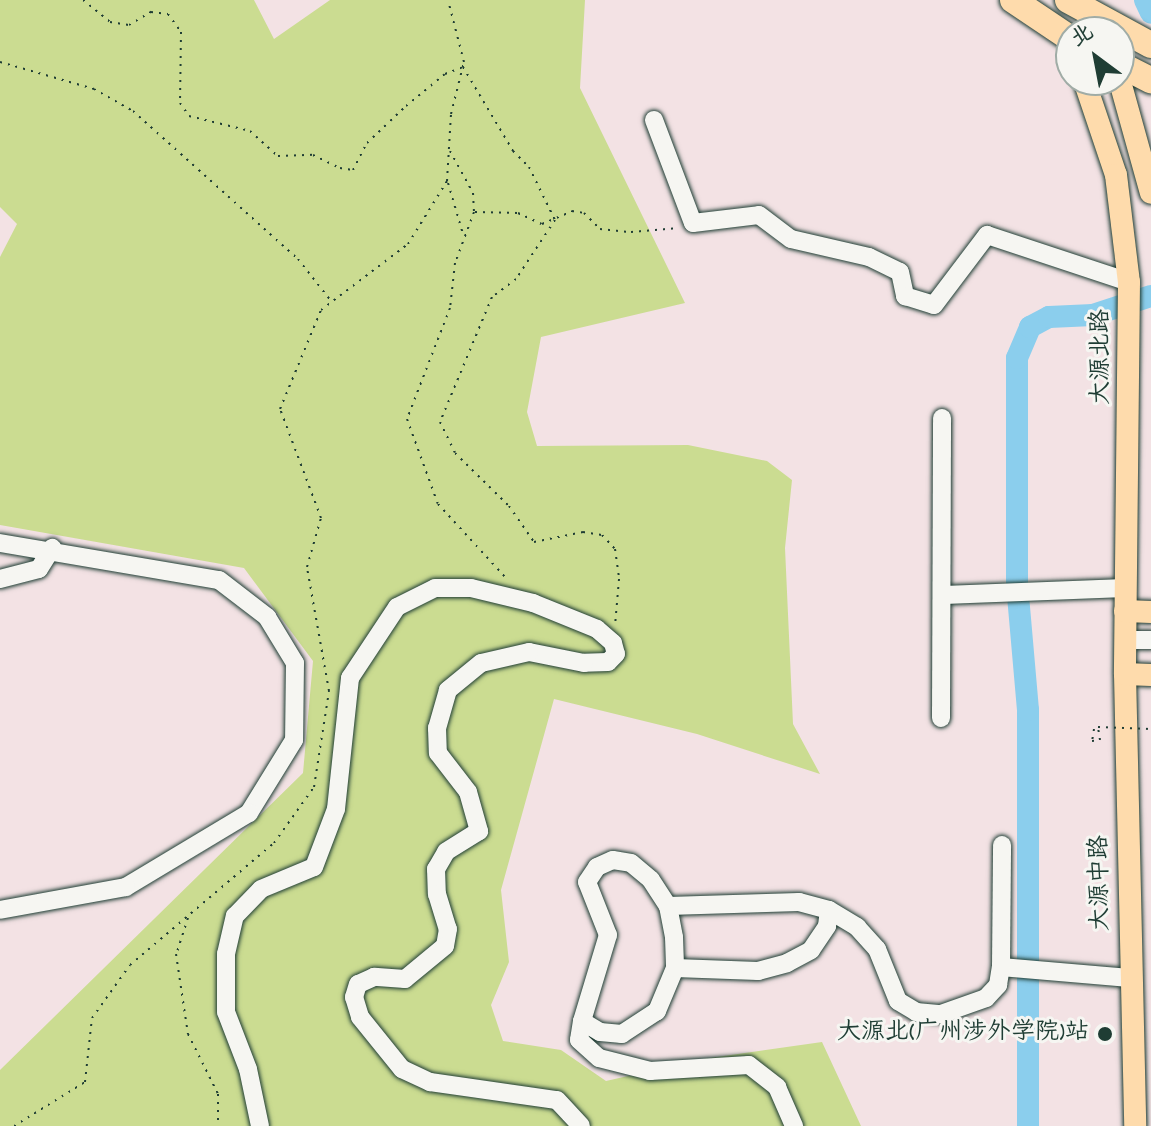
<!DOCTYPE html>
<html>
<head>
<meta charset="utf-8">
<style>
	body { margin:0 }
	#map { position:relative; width:1151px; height:1126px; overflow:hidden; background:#f3e2e4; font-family:Dekko,"LXGW WenKai TC",sans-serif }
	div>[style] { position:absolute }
	.green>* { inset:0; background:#cbdc91 }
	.river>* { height:22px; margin:-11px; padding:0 11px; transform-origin:11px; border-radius:11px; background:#8bceed }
	.path>* { height:2px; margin-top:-1px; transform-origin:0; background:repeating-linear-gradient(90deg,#1f3d34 0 2px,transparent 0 8px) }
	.roads { filter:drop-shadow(0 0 2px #1f3d34) drop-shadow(0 0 2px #1f3d34) }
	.minor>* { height:18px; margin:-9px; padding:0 9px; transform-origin:9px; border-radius:9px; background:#f6f6f2 }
	.major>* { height:22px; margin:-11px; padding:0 11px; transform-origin:11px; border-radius:11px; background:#fedbac }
	.highway>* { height:26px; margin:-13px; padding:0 13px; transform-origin:13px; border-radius:13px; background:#fedbac }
	.path-bridge>* { height:2px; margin-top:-1px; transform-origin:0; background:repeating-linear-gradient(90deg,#1f3d34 0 2px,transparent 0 8px) }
	.bridges { filter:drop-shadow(0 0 2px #1f3d34) drop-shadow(0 0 2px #1f3d34) }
	.highway-bridge>* { height:26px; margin:-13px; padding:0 13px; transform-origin:13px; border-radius:13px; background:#fedbac }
	.dots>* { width:22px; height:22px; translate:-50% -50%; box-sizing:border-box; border:4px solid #f6f6f2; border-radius:50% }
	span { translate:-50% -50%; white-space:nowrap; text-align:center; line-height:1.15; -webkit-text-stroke:6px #f6f6f2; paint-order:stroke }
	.street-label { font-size:24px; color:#1f3d34 }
	.poi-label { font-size:24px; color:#1f3d34 }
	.right { translate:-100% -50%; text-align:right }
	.north { position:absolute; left:1055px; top:16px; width:80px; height:80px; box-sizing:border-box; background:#f6f6f2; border:2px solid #a0aca6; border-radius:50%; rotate:328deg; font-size:22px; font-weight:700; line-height:32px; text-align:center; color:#1f3d34 }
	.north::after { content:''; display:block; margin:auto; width:28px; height:36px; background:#1f3d34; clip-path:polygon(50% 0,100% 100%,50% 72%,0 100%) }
</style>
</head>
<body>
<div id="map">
	<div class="green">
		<div style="clip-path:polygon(0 0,254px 0,274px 39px,330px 0,585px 0,580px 88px,685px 303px,541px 337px,527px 412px,537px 446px,688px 445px,767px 461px,792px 480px,785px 548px,793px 724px,820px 774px,697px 734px,554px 699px,501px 890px,509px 962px,491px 1005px,503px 1041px,561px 1050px,606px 1081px,703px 1059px,822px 1042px,861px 1126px,0 1126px,0 1070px,303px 773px,313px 661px,244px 568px,0 525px,0 257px,17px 224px,0 207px)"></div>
	</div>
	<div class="river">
		<div style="left:1145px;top:0;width:14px;rotate:65deg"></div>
		<div style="left:1028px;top:1126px;width:416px;rotate:-90deg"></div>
		<div style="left:1028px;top:710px;width:127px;rotate:-95deg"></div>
		<div style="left:1017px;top:583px;width:225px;rotate:-90deg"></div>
		<div style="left:1017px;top:358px;width:34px;rotate:-67deg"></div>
		<div style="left:1030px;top:327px;width:21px;rotate:-28deg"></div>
		<div style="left:1049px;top:317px;width:44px;rotate:-2.6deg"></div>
		<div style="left:1093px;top:315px;width:61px;rotate:-18.1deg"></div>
	</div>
	<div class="path">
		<div style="left:83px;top:0;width:35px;rotate:39deg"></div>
		<div style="left:110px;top:22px;width:19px;rotate:9deg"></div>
		<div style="left:129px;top:25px;width:26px;rotate:-31deg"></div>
		<div style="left:151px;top:12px;width:17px;rotate:7deg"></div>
		<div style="left:168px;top:14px;width:22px;rotate:54deg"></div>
		<div style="left:181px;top:32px;width:71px;rotate:90.8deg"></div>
		<div style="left:180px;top:103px;width:16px;rotate:55deg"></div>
		<div style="left:189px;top:116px;width:63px;rotate:13.8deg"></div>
		<div style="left:250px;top:131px;width:38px;rotate:42deg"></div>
		<div style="left:278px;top:156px;width:35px;rotate:-2deg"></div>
		<div style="left:313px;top:155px;width:30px;rotate:26deg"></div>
		<div style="left:340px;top:168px;width:13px;rotate:9deg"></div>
		<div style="left:353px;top:170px;width:30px;rotate:-63deg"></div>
		<div style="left:367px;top:143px;width:54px;rotate:-43.5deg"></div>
		<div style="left:406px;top:106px;width:50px;rotate:-39.4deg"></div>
		<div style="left:445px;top:74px;width:19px;rotate:-21deg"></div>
		<div style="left:463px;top:67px;width:98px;rotate:59.2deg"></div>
		<div style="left:513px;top:151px;width:23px;rotate:45deg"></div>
		<div style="left:529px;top:167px;width:59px;rotate:63.9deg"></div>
		<div style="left:555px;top:220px;width:71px;rotate:123.5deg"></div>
		<div style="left:516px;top:279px;width:30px;rotate:143deg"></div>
		<div style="left:492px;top:297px;width:135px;rotate:112.6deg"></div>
		<div style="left:440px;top:422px;width:34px;rotate:64deg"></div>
		<div style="left:455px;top:453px;width:76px;rotate:44.5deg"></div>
		<div style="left:509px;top:506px;width:44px;rotate:55.2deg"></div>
		<div style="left:534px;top:542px;width:50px;rotate:-11.5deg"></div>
		<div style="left:583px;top:532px;width:19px;rotate:9deg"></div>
		<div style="left:602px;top:535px;width:19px;rotate:47deg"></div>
		<div style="left:615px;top:549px;width:30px;rotate:82deg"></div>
		<div style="left:619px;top:579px;width:47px;rotate:94.9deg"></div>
		<div style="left:0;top:62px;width:98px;rotate:16deg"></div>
		<div style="left:94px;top:89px;width:45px;rotate:29.4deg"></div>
		<div style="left:133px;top:111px;width:222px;rotate:41.9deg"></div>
		<div style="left:298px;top:259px;width:53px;rotate:51.8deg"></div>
		<div style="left:450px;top:151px;width:48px;rotate:61.3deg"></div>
		<div style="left:473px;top:193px;width:19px;rotate:87deg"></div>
		<div style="left:474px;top:212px;width:54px;rotate:110.4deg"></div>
		<div style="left:455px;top:263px;width:45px;rotate:96.3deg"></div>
		<div style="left:450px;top:308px;width:119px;rotate:111.2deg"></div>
		<div style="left:407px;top:419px;width:90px;rotate:70deg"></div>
		<div style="left:438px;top:504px;width:102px;rotate:47.4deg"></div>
		<div style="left:448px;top:183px;width:53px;rotate:73.6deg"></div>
		<div style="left:475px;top:212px;width:43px;rotate:1.3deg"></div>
		<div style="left:518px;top:213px;width:26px;rotate:25deg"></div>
		<div style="left:542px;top:224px;width:33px;rotate:-23deg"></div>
		<div style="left:572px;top:211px;width:12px;rotate:9deg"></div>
		<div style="left:584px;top:213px;width:23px;rotate:45deg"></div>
		<div style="left:600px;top:229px;width:31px;rotate:6deg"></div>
		<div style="left:631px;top:232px;width:48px;rotate:-4.8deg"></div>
		<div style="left:1094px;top:729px;width:12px;rotate:99deg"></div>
		<div style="left:1092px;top:741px;width:8px;rotate:-7deg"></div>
		<div style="left:1100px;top:740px;width:13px;rotate:-99deg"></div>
		<div style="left:188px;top:918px;width:38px;rotate:108deg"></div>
		<div style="left:176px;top:954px;width:81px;rotate:81.5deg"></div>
		<div style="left:188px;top:1034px;width:67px;rotate:63.4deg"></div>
		<div style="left:218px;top:1094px;width:32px;rotate:90deg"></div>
		<div style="left:14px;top:1126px;width:84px;rotate:-31.8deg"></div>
		<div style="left:85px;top:1082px;width:64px;rotate:-83.8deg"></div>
		<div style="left:92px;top:1018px;width:65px;rotate:-54.4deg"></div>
		<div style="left:130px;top:965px;width:189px;rotate:-40.3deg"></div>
		<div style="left:274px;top:843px;width:69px;rotate:-54.5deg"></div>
		<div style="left:314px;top:787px;width:97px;rotate:-81.1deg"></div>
		<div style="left:329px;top:691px;width:126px;rotate:-100.1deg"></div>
		<div style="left:307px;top:567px;width:51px;rotate:-74.1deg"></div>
		<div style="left:321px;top:518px;width:116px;rotate:-110.6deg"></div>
		<div style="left:280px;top:409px;width:107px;rotate:-67.5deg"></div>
		<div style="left:321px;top:310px;width:109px;rotate:-37.2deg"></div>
		<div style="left:408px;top:244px;width:74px;rotate:-58.2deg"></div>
		<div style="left:447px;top:181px;width:67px;rotate:-86.6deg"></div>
		<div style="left:451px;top:114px;width:54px;rotate:-76deg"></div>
		<div style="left:464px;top:62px;width:64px;rotate:-104.5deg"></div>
	</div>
	<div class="roads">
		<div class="minor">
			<div style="left:654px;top:120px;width:110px;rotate:69.3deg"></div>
			<div style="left:693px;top:223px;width:66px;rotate:-6.9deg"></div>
			<div style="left:759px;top:215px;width:40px;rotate:37deg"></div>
			<div style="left:791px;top:239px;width:80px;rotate:13deg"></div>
			<div style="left:869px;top:257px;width:34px;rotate:26deg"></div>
			<div style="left:900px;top:272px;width:25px;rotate:78deg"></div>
			<div style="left:905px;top:296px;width:30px;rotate:17deg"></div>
			<div style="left:934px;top:305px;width:88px;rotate:-52.9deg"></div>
			<div style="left:987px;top:235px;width:150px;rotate:18.3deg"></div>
			<div style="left:0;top:543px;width:222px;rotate:9.6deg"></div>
			<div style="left:219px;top:580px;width:61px;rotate:37.6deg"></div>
			<div style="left:267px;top:617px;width:54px;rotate:58.7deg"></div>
			<div style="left:295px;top:663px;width:77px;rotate:90.7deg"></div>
			<div style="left:294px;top:740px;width:86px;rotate:121.7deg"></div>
			<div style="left:249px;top:813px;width:144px;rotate:149deg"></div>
			<div style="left:126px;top:887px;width:128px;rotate:169.7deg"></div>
			<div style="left:0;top:579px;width:40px;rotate:-14.4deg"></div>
			<div style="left:39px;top:569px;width:25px;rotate:-58deg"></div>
			<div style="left:944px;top:595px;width:181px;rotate:-2.2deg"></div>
			<div style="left:1126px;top:640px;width:25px"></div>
			<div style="left:941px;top:718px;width:300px;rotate:-89.8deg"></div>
			<div style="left:613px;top:860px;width:18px;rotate:9deg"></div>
			<div style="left:631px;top:863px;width:26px;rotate:40deg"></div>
			<div style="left:651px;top:880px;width:31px;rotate:57deg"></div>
			<div style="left:668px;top:906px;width:32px;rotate:79deg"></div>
			<div style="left:674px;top:937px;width:31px;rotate:88deg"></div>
			<div style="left:675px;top:968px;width:47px;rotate:112.7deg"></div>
			<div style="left:657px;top:1011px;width:42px;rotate:146.7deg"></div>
			<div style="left:622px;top:1034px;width:22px;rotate:-175deg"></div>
			<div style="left:600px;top:1032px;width:21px;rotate:-149deg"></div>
			<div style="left:582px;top:1021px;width:90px;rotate:-73.2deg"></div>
			<div style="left:608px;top:935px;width:57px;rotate:-111.6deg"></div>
			<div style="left:587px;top:882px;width:18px;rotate:-56deg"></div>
			<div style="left:597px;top:867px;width:17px;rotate:-24deg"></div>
			<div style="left:668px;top:906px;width:131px;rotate:-1.7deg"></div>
			<div style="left:799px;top:902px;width:31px;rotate:15deg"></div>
			<div style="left:829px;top:910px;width:33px;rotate:31deg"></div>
			<div style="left:857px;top:927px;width:30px;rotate:48deg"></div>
			<div style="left:877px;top:949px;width:56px;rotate:68deg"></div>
			<div style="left:898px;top:1001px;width:21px;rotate:31deg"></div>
			<div style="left:916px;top:1012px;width:25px;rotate:5deg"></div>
			<div style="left:941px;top:1014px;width:48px;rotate:-19.6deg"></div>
			<div style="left:986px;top:998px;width:18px;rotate:-47deg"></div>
			<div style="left:998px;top:985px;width:18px;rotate:-81deg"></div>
			<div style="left:1001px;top:967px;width:129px;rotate:4.9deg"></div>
			<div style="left:1001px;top:967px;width:122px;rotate:-89.5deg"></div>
			<div style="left:675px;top:968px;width:83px;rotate:2.1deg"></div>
			<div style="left:758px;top:971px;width:30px;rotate:-15deg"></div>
			<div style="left:787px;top:963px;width:27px;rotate:-28deg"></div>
			<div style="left:811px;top:950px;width:29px;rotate:-56deg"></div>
			<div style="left:827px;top:926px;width:16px;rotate:-83deg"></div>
			<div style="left:582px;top:1021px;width:19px;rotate:99deg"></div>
			<div style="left:579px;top:1040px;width:27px;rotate:42deg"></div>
			<div style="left:599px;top:1058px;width:53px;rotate:14.3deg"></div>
			<div style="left:650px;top:1071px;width:99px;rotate:-3.5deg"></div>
			<div style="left:749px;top:1065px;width:36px;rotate:38deg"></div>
			<div style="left:777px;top:1087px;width:43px;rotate:66.4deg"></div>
			<div style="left:260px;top:1126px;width:58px;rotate:-101.9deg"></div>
			<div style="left:248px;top:1069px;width:61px;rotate:-111.1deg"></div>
			<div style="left:226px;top:1012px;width:58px;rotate:-90deg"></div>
			<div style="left:226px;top:954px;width:39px;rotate:-77deg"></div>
			<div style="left:235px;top:916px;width:37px;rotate:-46deg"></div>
			<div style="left:261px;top:889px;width:57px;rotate:-22.5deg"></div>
			<div style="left:314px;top:867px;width:62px;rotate:-69.2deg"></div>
			<div style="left:336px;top:809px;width:132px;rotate:-83.9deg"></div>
			<div style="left:350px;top:678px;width:85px;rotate:-56.5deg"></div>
			<div style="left:397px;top:607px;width:42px;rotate:-26.6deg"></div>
			<div style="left:435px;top:588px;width:36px"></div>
			<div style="left:471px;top:588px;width:64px;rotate:13.6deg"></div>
			<div style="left:533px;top:603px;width:69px;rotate:22.1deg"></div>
			<div style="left:597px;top:629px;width:21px;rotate:41deg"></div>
			<div style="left:613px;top:643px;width:11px;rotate:75deg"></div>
			<div style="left:616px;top:654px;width:11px;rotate:135deg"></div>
			<div style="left:608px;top:662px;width:24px;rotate:178deg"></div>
			<div style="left:584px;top:663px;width:56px;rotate:-168.7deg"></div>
			<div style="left:529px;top:652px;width:49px;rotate:167.1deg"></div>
			<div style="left:481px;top:663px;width:43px;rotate:140.7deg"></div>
			<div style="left:448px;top:690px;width:40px;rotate:106deg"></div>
			<div style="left:437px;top:728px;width:25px;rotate:88deg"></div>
			<div style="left:438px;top:753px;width:49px;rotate:52.4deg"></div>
			<div style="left:468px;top:792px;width:41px;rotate:74.2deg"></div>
			<div style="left:479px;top:831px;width:39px;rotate:148deg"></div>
			<div style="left:446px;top:852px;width:20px;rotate:120deg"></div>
			<div style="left:436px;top:869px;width:25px;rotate:88deg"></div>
			<div style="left:437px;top:894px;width:37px;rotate:73deg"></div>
			<div style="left:448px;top:929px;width:17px;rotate:100deg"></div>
			<div style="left:445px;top:946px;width:52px;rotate:140.5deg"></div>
			<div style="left:405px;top:979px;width:31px;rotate:-176deg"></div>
			<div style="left:374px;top:977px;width:17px;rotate:156deg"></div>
			<div style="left:358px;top:984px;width:14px;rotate:107deg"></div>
			<div style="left:354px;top:997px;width:21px;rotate:73deg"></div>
			<div style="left:360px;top:1017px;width:67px;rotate:51.1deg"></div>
			<div style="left:402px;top:1069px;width:31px;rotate:25deg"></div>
			<div style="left:430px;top:1082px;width:128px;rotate:8.1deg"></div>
			<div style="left:557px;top:1100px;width:35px;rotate:47deg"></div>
		</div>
		<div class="major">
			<div style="left:1119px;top:78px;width:119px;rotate:74.5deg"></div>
			<div style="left:1084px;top:80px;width:100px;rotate:71.4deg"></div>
			<div style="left:1116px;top:175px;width:108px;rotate:83.1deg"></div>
			<div style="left:1129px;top:282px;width:392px;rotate:90.6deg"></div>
			<div style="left:1125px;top:674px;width:452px;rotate:88.7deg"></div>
			<div style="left:1125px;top:611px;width:26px;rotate:2deg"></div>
			<div style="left:1125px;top:674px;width:26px;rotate:2deg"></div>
		</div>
		<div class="highway">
			<div style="left:1119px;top:64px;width:36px;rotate:27deg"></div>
		</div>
	</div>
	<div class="path-bridge">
		<div style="left:1098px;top:727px;width:53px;rotate:2.2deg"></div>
	</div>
	<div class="bridges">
		<div class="highway-bridge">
			<div style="left:1013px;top:0;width:70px;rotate:33.9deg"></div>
			<div style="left:1068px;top:0;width:94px;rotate:28.5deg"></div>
		</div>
	</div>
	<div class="dots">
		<div style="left:1105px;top:1034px;background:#1f3d34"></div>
	</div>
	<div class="street-label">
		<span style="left:1103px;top:357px;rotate:-90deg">大源北路</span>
		<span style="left:1102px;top:883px;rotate:-91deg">大源中路</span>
	</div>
	<div class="poi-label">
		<span class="right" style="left:1089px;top:1034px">大源北(广州涉外学院)站</span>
	</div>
	<div class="north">北</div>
</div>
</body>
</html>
